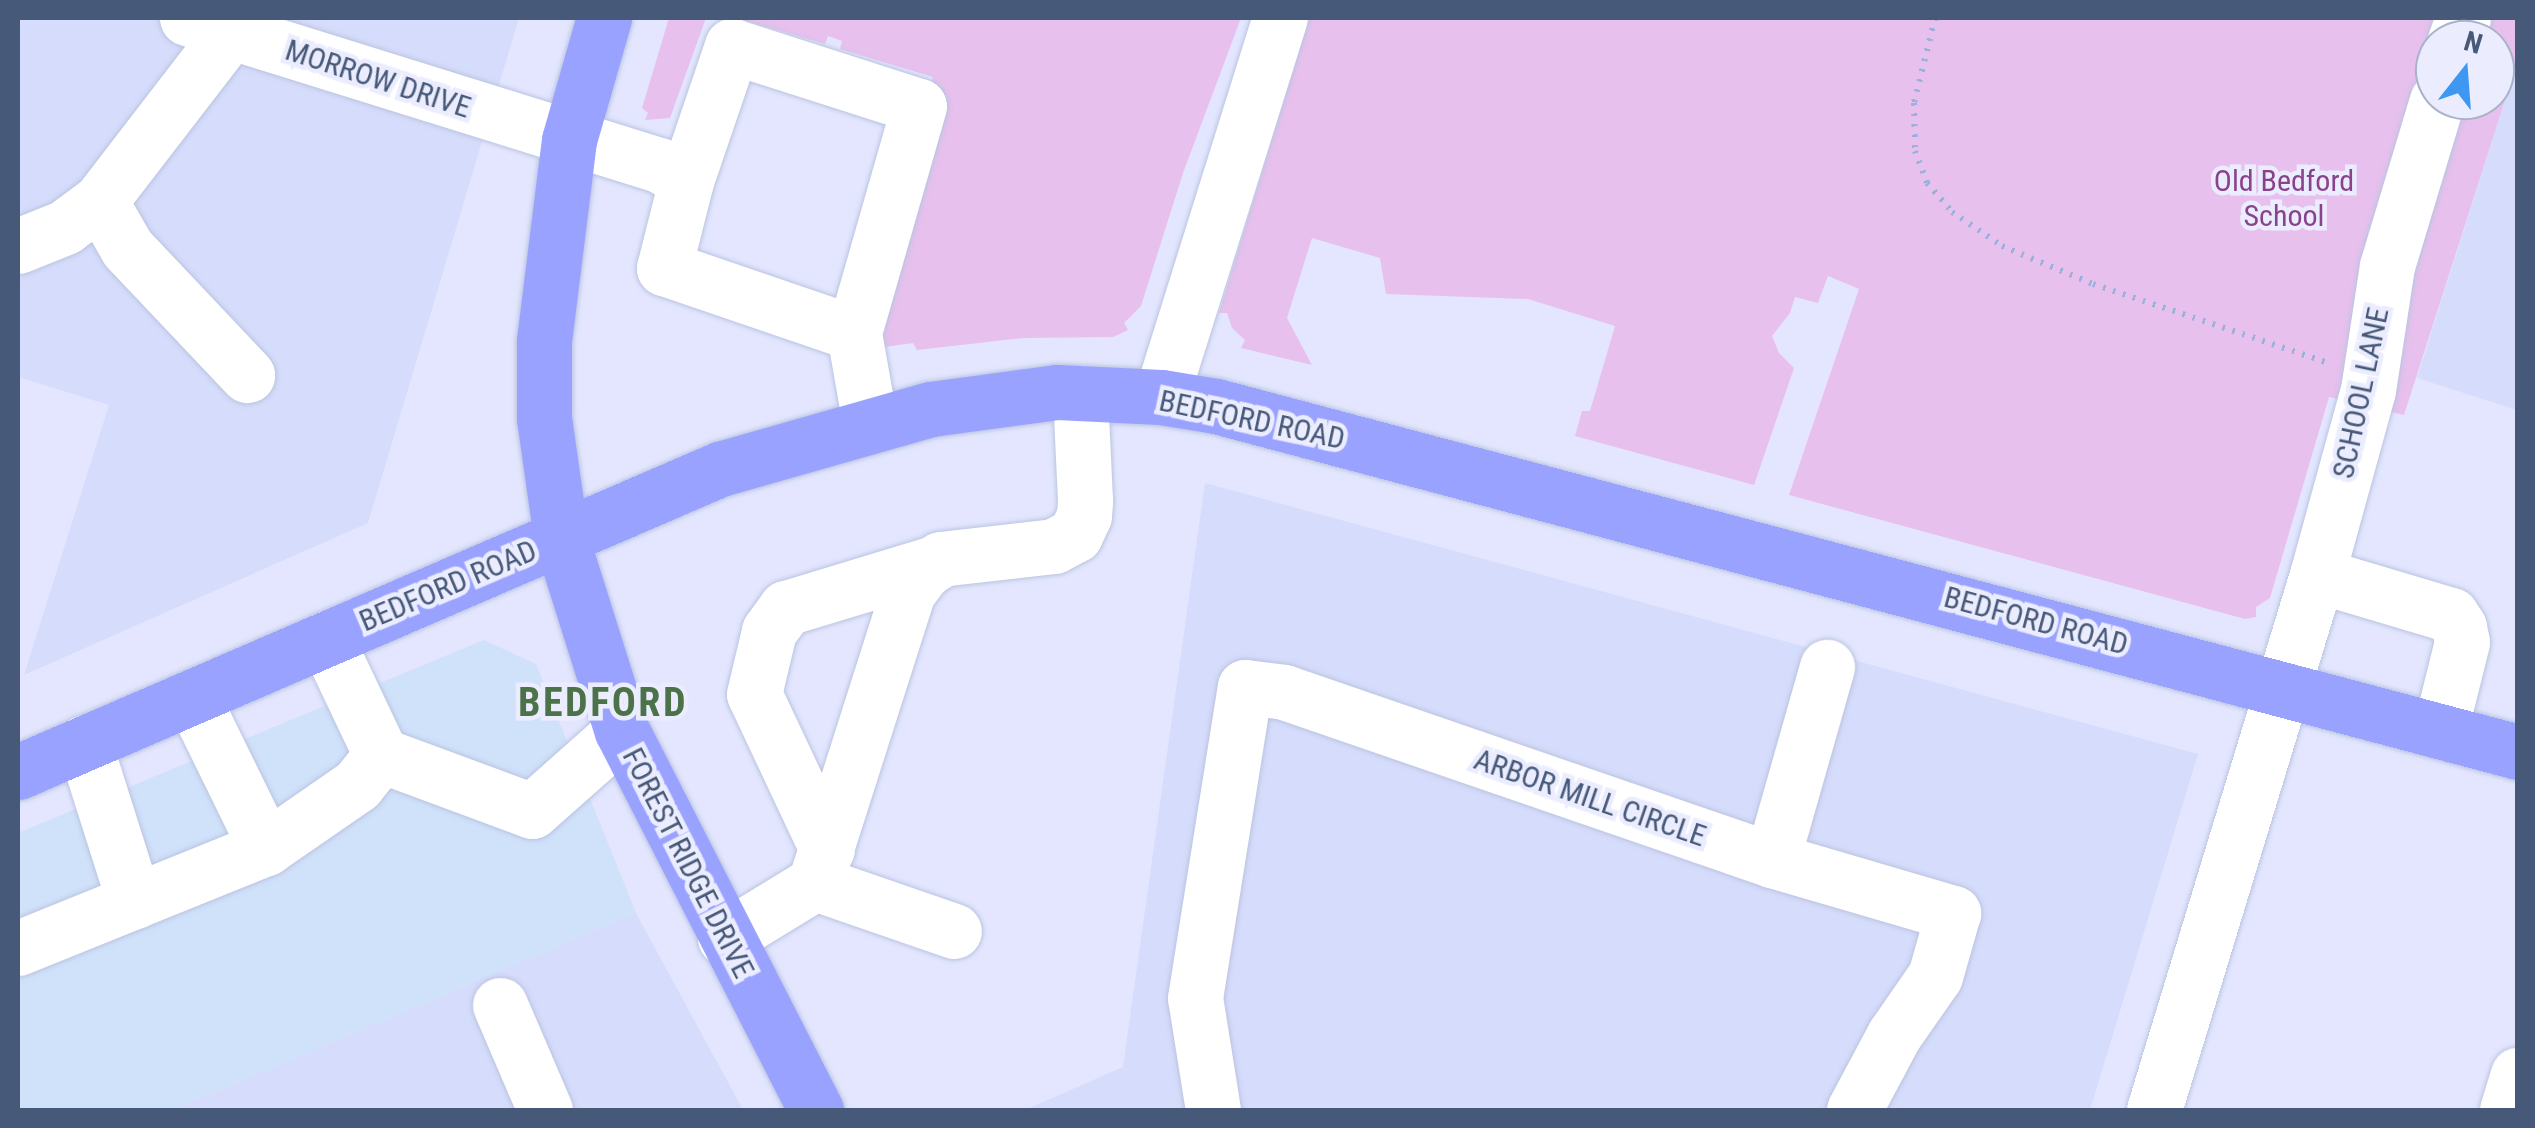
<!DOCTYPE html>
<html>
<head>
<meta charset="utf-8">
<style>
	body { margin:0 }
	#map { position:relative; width:2535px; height:1128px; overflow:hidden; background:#e3e6fe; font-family:"Roboto Condensed",sans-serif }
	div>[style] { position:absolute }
	.residential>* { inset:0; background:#d6dcfb }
	.commercial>* { inset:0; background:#d0e1fa }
	.green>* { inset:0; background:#e7c0ed }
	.path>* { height:6px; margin-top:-3px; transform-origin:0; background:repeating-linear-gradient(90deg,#9bb0db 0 2.5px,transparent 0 10.5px) }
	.roads { filter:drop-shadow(0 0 2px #bac4e1) drop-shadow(0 0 2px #bac4e1) }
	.minor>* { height:55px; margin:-27.5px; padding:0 27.5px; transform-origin:27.5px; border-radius:27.5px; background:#fff }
	.major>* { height:55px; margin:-27.5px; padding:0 27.5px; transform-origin:27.5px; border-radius:27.5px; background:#99a2ff }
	span { translate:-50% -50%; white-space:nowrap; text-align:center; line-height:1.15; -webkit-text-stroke:9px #ebedff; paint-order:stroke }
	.street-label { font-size:30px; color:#475978 }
	.park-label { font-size:30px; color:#8a428b }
	.district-label { font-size:40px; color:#4c7249; font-weight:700; letter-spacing:2.5px }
	.frame { position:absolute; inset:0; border:20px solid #475978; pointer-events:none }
	.north { position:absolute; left:2415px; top:20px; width:100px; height:100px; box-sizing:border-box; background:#ebedff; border:2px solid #a9b2c9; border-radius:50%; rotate:17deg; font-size:28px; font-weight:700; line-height:40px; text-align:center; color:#475978 }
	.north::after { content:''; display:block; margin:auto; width:35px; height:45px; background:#3e98f1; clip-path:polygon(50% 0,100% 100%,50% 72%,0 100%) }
</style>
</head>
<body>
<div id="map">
	<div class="residential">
		<div style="clip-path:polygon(18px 18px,519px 18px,368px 523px,24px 675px,109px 405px,18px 377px)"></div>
		<div style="clip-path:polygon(2517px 63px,2517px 410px,2417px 378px)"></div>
		<div style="clip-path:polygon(1205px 483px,2198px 754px,2090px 1110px,1025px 1110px,1123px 1067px)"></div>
		<div style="clip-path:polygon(636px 913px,743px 1110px,173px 1110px)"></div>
	</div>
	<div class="commercial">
		<div style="clip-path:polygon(484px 640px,536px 664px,636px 913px,173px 1110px,18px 1110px,18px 833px)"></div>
	</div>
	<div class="green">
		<div style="clip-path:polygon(669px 18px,706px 18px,670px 118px,645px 120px,648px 113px,642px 108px)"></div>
		<div style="clip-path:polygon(736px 18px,1241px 18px,1183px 173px,1141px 306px,1124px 323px,1128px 330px,1113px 337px,1023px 338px,917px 350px,913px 343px,884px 347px,873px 343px,933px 77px,840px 49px,842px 41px,828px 36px,825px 44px)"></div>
		<div style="clip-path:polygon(evenodd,1309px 18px,2517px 18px,2517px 63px,2404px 415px,2329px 397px,2270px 598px,2256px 607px,2256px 617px,2245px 619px,1789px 495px,1859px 289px,1828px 276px,1818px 303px,1795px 297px,1790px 313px,1772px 336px,1779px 353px,1794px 368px,1754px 485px,1575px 436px,1582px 411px,1590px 411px,1615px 326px,1528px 299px,1386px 294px,1380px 258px,1312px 238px,1287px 318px,1312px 365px,1241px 348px,1245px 340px,1232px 328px,1227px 313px,1219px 313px,1309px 18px,2435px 40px,2495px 40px,2495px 100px,2435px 100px,2435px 40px)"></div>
	</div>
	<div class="path">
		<div style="left:1935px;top:18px;width:88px;rotate:103.9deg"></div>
		<div style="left:1914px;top:103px;width:48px;rotate:88.8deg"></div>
		<div style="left:1915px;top:151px;width:34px;rotate:69deg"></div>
		<div style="left:1927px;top:183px;width:38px;rotate:49deg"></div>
		<div style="left:1952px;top:212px;width:60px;rotate:34.2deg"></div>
		<div style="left:2002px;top:246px;width:99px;rotate:22.7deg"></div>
		<div style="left:2093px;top:284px;width:246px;rotate:18.5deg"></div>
	</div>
	<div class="roads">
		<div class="minor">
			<div style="left:187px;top:18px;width:497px;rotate:17.3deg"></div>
			<div style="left:661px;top:166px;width:29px;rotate:31deg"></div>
			<div style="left:686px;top:181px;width:90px;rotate:104.2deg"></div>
			<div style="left:664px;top:268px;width:201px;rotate:18.9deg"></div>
			<div style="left:854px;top:333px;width:92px;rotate:80deg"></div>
			<div style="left:2455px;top:40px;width:23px;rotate:-70deg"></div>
			<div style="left:686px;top:181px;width:143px;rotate:-71.2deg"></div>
			<div style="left:732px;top:46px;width:196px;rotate:17.8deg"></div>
			<div style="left:919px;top:106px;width:236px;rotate:106deg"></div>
			<div style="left:100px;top:201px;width:54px;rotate:60.1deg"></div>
			<div style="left:127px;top:248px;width:175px;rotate:46.6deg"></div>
			<div style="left:18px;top:246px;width:51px;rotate:-22deg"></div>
			<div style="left:65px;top:227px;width:44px;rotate:-36.6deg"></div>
			<div style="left:100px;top:201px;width:213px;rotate:-52.4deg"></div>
			<div style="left:1161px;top:397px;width:397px;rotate:-72.6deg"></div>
			<div style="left:2317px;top:575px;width:140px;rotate:16.6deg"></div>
			<div style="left:2451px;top:615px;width:14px;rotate:56deg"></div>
			<div style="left:2459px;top:627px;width:15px;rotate:79deg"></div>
			<div style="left:2462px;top:642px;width:91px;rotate:104deg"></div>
			<div style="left:326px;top:639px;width:128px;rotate:64.6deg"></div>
			<div style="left:381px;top:755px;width:161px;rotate:20.3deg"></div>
			<div style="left:532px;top:811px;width:120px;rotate:-41.6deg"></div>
			<div style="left:84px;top:743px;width:166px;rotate:72.4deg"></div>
			<div style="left:266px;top:848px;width:111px;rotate:-34.7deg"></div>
			<div style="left:357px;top:785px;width:38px;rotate:-51deg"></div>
			<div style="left:827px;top:849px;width:171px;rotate:-115.2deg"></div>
			<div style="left:754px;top:694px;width:65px;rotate:-76.6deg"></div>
			<div style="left:769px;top:631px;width:29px;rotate:-54deg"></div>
			<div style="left:786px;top:608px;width:158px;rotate:-16.9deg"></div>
			<div style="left:1772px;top:860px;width:201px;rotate:-74.1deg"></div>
			<div style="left:815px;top:883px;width:147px;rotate:19.1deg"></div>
			<div style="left:725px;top:938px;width:105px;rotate:-31.4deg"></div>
			<div style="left:815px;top:883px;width:305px;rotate:-72.3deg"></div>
			<div style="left:908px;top:592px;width:25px;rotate:-53deg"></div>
			<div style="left:923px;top:572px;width:21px;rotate:-37deg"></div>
			<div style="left:940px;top:559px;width:115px;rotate:-6.5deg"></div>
			<div style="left:1054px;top:546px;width:24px;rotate:-28deg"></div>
			<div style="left:1075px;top:535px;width:21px;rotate:-65deg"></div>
			<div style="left:1084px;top:516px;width:16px;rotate:-86deg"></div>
			<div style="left:1085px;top:500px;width:107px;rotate:-92.7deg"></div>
			<div style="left:18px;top:948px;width:267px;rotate:-22deg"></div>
			<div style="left:266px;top:848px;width:168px;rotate:-116.1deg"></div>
			<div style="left:500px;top:1005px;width:114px;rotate:66.8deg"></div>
			<div style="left:1213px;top:1110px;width:113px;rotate:-99.1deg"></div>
			<div style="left:1195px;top:998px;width:315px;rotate:-80.9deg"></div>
			<div style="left:1245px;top:687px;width:39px;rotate:7deg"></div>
			<div style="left:1284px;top:692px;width:516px;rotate:19deg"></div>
			<div style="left:1772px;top:860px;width:189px;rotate:16.3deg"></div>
			<div style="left:1953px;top:913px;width:66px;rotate:105.9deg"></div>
			<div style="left:1935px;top:976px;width:72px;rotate:124.8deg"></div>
			<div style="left:1894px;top:1035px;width:85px;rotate:118.1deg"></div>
			<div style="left:2154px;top:1110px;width:559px;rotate:-73.06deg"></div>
			<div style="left:2317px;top:575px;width:192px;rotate:-74.6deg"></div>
			<div style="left:2368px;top:390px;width:125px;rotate:-81.3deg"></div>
			<div style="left:2387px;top:266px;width:173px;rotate:-73.2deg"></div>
			<div style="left:2507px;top:1110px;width:37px;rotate:-73deg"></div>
		</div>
		<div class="major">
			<div style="left:604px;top:18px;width:127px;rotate:106deg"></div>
			<div style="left:569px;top:140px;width:204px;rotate:97.1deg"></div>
			<div style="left:544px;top:342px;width:76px;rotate:90deg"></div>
			<div style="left:544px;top:418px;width:121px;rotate:81.9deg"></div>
			<div style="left:561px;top:538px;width:202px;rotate:72.5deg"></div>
			<div style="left:622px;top:731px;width:426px;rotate:62.9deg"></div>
			<div style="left:18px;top:772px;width:765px;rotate:-23.35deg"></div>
			<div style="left:720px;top:469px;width:219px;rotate:-15.9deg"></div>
			<div style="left:931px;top:409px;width:127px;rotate:-7.7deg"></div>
			<div style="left:1057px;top:392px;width:104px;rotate:2.8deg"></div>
			<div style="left:1161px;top:397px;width:56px;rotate:9.3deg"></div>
			<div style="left:1216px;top:406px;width:1347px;rotate:14.88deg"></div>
		</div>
	</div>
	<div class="street-label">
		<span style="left:378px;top:79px;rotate:18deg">MORROW DRIVE</span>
		<span style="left:2361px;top:393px;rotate:-78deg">SCHOOL LANE</span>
		<span style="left:1252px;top:420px;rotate:12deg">BEDFORD ROAD</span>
		<span style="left:448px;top:586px;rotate:-23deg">BEDFORD ROAD</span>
		<span style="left:2036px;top:621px;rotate:15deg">BEDFORD ROAD</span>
		<span style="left:1590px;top:798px;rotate:19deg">ARBOR MILL CIRCLE</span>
		<span style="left:688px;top:863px;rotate:63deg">FOREST RIDGE DRIVE</span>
	</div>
	<div class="park-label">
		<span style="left:2284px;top:198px">Old Bedford<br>School</span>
	</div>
	<div class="district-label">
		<span style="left:603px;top:703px">BEDFORD</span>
	</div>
	<div class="frame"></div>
	<div class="north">N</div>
</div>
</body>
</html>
